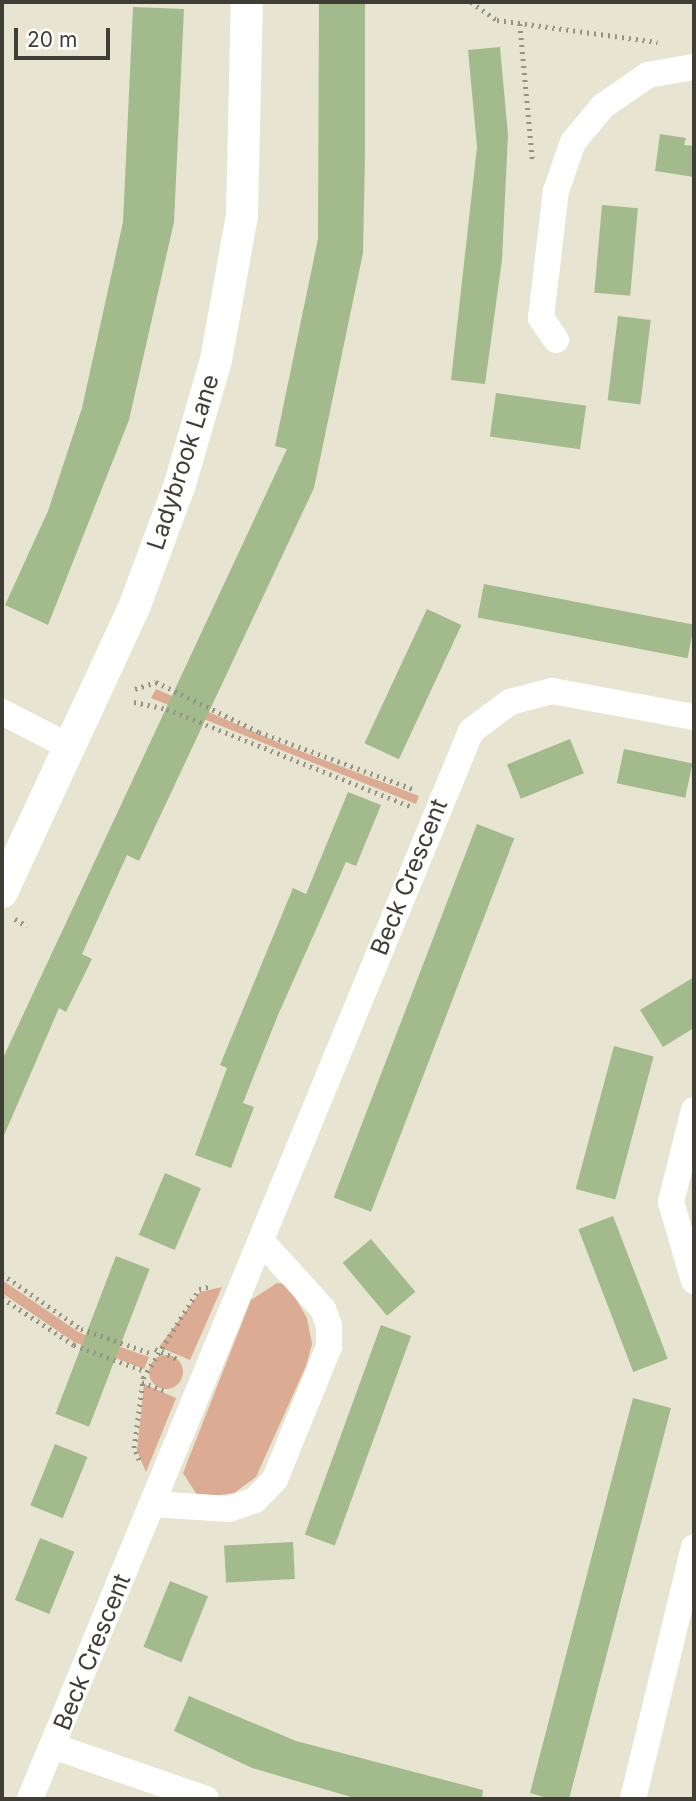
<!DOCTYPE html>
<html>
<head>
<meta charset="utf-8">
<style>
	body { margin:0 }
	#map { position:relative; width:696px; height:1801px; overflow:hidden; background:#e7e5d2; font-family:Inter,sans-serif }
	div>[style] { position:absolute }
	.green>* { inset:0; background:#dbac93 }
	.round { border-radius:50% }
	.building>* { inset:0; background:#a2ba8c; transform-origin:0 0 }
	.path>* { height:4.5px; margin-top:-2.25px; transform-origin:0; background:repeating-linear-gradient(90deg,#939285 0 2px,transparent 0 7px) }
	.minor>* { height:26px; margin:-13px; padding:0 13px; transform-origin:13px; border-radius:13px; background:#fff }
	.tertiary>* { height:32px; margin:-16px; padding:0 16px; transform-origin:16px; border-radius:16px; background:#fff }
	span { translate:-50% -50%; white-space:nowrap; text-align:center; line-height:1.15; -webkit-text-stroke:5px #fff; paint-order:stroke }
	.street-label { font-size:24px; color:#3e3d36 }
	.frame { position:absolute; inset:0; border:4px solid #3e3d36; pointer-events:none }
	.scale { position:absolute; left:14px; top:28px; width:96px; height:32px; box-sizing:border-box; border:4px solid #3e3d36; border-top:0; padding-left:9px; font-size:21px; line-height:24px; white-space:nowrap; color:#3e3d36; -webkit-text-stroke:5px #fff; paint-order:stroke }
</style>
</head>
<body>
<div id="map">
	<div class="green">
		<div style="clip-path:polygon(156px 689px,282px 744px,419px 796px,416px 804px,151px 698px)"></div>
		<div style="clip-path:polygon(2px 1280px,80px 1333px,149px 1357px,144px 1369px,74px 1342px,2px 1293px)"></div>
		<div style="clip-path:polygon(277px 1283px,287px 1284px,307px 1318px,312px 1344px,306px 1366px,256px 1477px,234px 1493px,199px 1498px,183px 1473px,251px 1300px)"></div>
		<div style="clip-path:polygon(222px 1287px,190px 1360px,159px 1347px,200px 1292px)"></div>
		<div class="round" style="left:149px;top:1355px;width:34px;height:34px"></div>
		<div style="clip-path:polygon(144px 1384px,176px 1398px,146px 1472px,137px 1451px)"></div>
	</div>
	<div class="building">
		<div style="clip-path:polygon(319px 2px,365px 2px,365px 154px,363px 253px,314px 488px,139px 861px,127px 855px,82px 954px,92px 959px,66px 1012px,59px 1008px,2px 1140px,2px 1060px,287px 449px,275px 446px,318px 239px)"></div>
		<div style="clip-path:polygon(133px 7px,184px 9px,174px 222px,129px 420px,48px 625px,5px 605px,48px 511px,82px 408px,123px 222px)"></div>
		<div style="clip-path:polygon(500px 47px,508px 135px,502px 260px,485px 384px,451px 380px,477px 147px,468px 50px)"></div>
		<div style="clip-path:polygon(660px 134px,686px 138px,684px 145px,694px 146px,694px 177px,655px 171px)"></div>
		<div style="left:602px;top:205px;width:36px;height:88px;rotate:5deg"></div>
		<div style="left:618px;top:316px;width:33px;height:85px;rotate:7deg"></div>
		<div style="left:496px;top:393px;width:91px;height:44px;rotate:8deg"></div>
		<div style="left:484px;top:584px;width:214px;height:34px;rotate:11deg"></div>
		<div style="left:427px;top:609px;width:38px;height:148px;rotate:25deg"></div>
		<div style="left:570px;top:739px;width:37px;height:68px;rotate:68deg"></div>
		<div style="left:624px;top:749px;width:70px;height:35px;rotate:12deg"></div>
		<div style="clip-path:polygon(348px 792px,381px 805px,356px 866px,346px 862px,278px 1015px,243px 1103px,254px 1107px,231px 1168px,195px 1155px,227px 1068px,220px 1065px,293px 888px,306px 894px)"></div>
		<div style="left:477px;top:824px;width:40px;height:400px;rotate:21deg"></div>
		<div style="clip-path:polygon(694px 977px,694px 1028px,663px 1047px,640px 1010px)"></div>
		<div style="left:614px;top:1046px;width:41px;height:148px;rotate:15deg"></div>
		<div style="left:165px;top:1173px;width:39px;height:67px;rotate:23deg"></div>
		<div style="left:613px;top:1216px;width:153px;height:37px;rotate:69deg"></div>
		<div style="left:371px;top:1239px;width:69px;height:37px;rotate:50deg"></div>
		<div style="left:116px;top:1256px;width:36px;height:169px;rotate:21deg"></div>
		<div style="left:381px;top:1325px;width:32px;height:223px;rotate:20deg"></div>
		<div style="clip-path:polygon(633px 1398px,671px 1408px,569px 1799px,551px 1799px,530px 1793px)"></div>
		<div style="left:55px;top:1444px;width:35px;height:66px;rotate:22deg"></div>
		<div style="left:40px;top:1538px;width:37px;height:67px;rotate:22deg"></div>
		<div style="left:293px;top:1542px;width:37px;height:69px;rotate:87deg"></div>
		<div style="left:170px;top:1581px;width:41px;height:71px;rotate:22deg"></div>
		<div style="clip-path:polygon(189px 1696px,296px 1741px,483px 1790px,482px 1799px,358px 1799px,252px 1768px,174px 1731px)"></div>
	</div>
	<div class="path">
		<div style="left:471px;top:2px;width:32px;rotate:35deg"></div>
		<div style="left:497px;top:20px;width:162px;rotate:7.8deg"></div>
		<div style="left:520px;top:24px;width:140px;rotate:84.7deg"></div>
		<div style="left:135px;top:689px;width:22px;rotate:-18deg"></div>
		<div style="left:156px;top:682px;width:114px;rotate:25.9deg"></div>
		<div style="left:259px;top:732px;width:167px;rotate:20.3deg"></div>
		<div style="left:134px;top:702px;width:34px;rotate:12deg"></div>
		<div style="left:167px;top:709px;width:262px;rotate:21.8deg"></div>
		<div style="left:15px;top:919px;width:14px;rotate:30deg"></div>
		<div style="left:2px;top:1274px;width:96px;rotate:34.8deg"></div>
		<div style="left:81px;top:1329px;width:76px;rotate:19.1deg"></div>
		<div style="left:2px;top:1298px;width:86px;rotate:33.1deg"></div>
		<div style="left:74px;top:1345px;width:76px;rotate:20.1deg"></div>
		<div style="left:155px;top:1349px;width:27px;rotate:24deg"></div>
		<div style="left:142px;top:1382px;width:27px;rotate:22deg"></div>
		<div style="left:139px;top:1460px;width:13px;rotate:-113deg"></div>
		<div style="left:134px;top:1448px;width:71px;rotate:-82.7deg"></div>
		<div style="left:143px;top:1378px;width:105px;rotate:-57.8deg"></div>
		<div style="left:199px;top:1289px;width:12px;rotate:-14deg"></div>
	</div>
	<div class="minor">
		<div style="left:556px;top:340px;width:27px;rotate:-124deg"></div>
		<div style="left:541px;top:318px;width:128px;rotate:-83.3deg"></div>
		<div style="left:556px;top:191px;width:52px;rotate:-70.9deg"></div>
		<div style="left:573px;top:142px;width:47px;rotate:-50.2deg"></div>
		<div style="left:603px;top:106px;width:55px;rotate:-34.6deg"></div>
		<div style="left:648px;top:75px;width:47px;rotate:-9.9deg"></div>
		<div style="left:2px;top:712px;width:76px;rotate:27.2deg"></div>
		<div style="left:694px;top:1110px;width:95px;rotate:104deg"></div>
		<div style="left:671px;top:1202px;width:82px;rotate:73.8deg"></div>
		<div style="left:153px;top:1504px;width:76px;rotate:3.8deg"></div>
		<div style="left:229px;top:1509px;width:28px;rotate:-19deg"></div>
		<div style="left:255px;top:1500px;width:29px;rotate:-46deg"></div>
		<div style="left:275px;top:1479px;width:143px;rotate:-67.8deg"></div>
		<div style="left:329px;top:1347px;width:21px;rotate:-90deg"></div>
		<div style="left:329px;top:1326px;width:18px;rotate:-109deg"></div>
		<div style="left:323px;top:1309px;width:89px;rotate:-132.3deg"></div>
		<div style="left:53px;top:1746px;width:162px;rotate:19.1deg"></div>
		<div style="left:30px;top:1799px;width:1155px;rotate:-67.56deg"></div>
		<div style="left:471px;top:731px;width:49px;rotate:-36.6deg"></div>
		<div style="left:510px;top:702px;width:43px;rotate:-14.7deg"></div>
		<div style="left:552px;top:691px;width:144px;rotate:10.4deg"></div>
		<div style="left:633px;top:1799px;width:259px;rotate:-76.4deg"></div>
	</div>
	<div class="tertiary">
		<div style="left:2px;top:892px;width:316px;rotate:-65.1deg"></div>
		<div style="left:135px;top:605px;width:129px;rotate:-69.6deg"></div>
		<div style="left:180px;top:484px;width:129px;rotate:-73.8deg"></div>
		<div style="left:216px;top:360px;width:147px;rotate:-79.8deg"></div>
		<div style="left:242px;top:215px;width:213px;rotate:-88.7deg"></div>
	</div>
	<div class="street-label">
		<span style="left:183px;top:462px;rotate:-72deg">Ladybrook Lane</span>
		<span style="left:409px;top:877px;rotate:-68deg">Beck Crescent</span>
		<span style="left:92px;top:1652px;rotate:-68deg">Beck Crescent</span>
	</div>
	<div class="frame"></div>
	<div class="scale">20 m</div>
</div>
</body>
</html>
